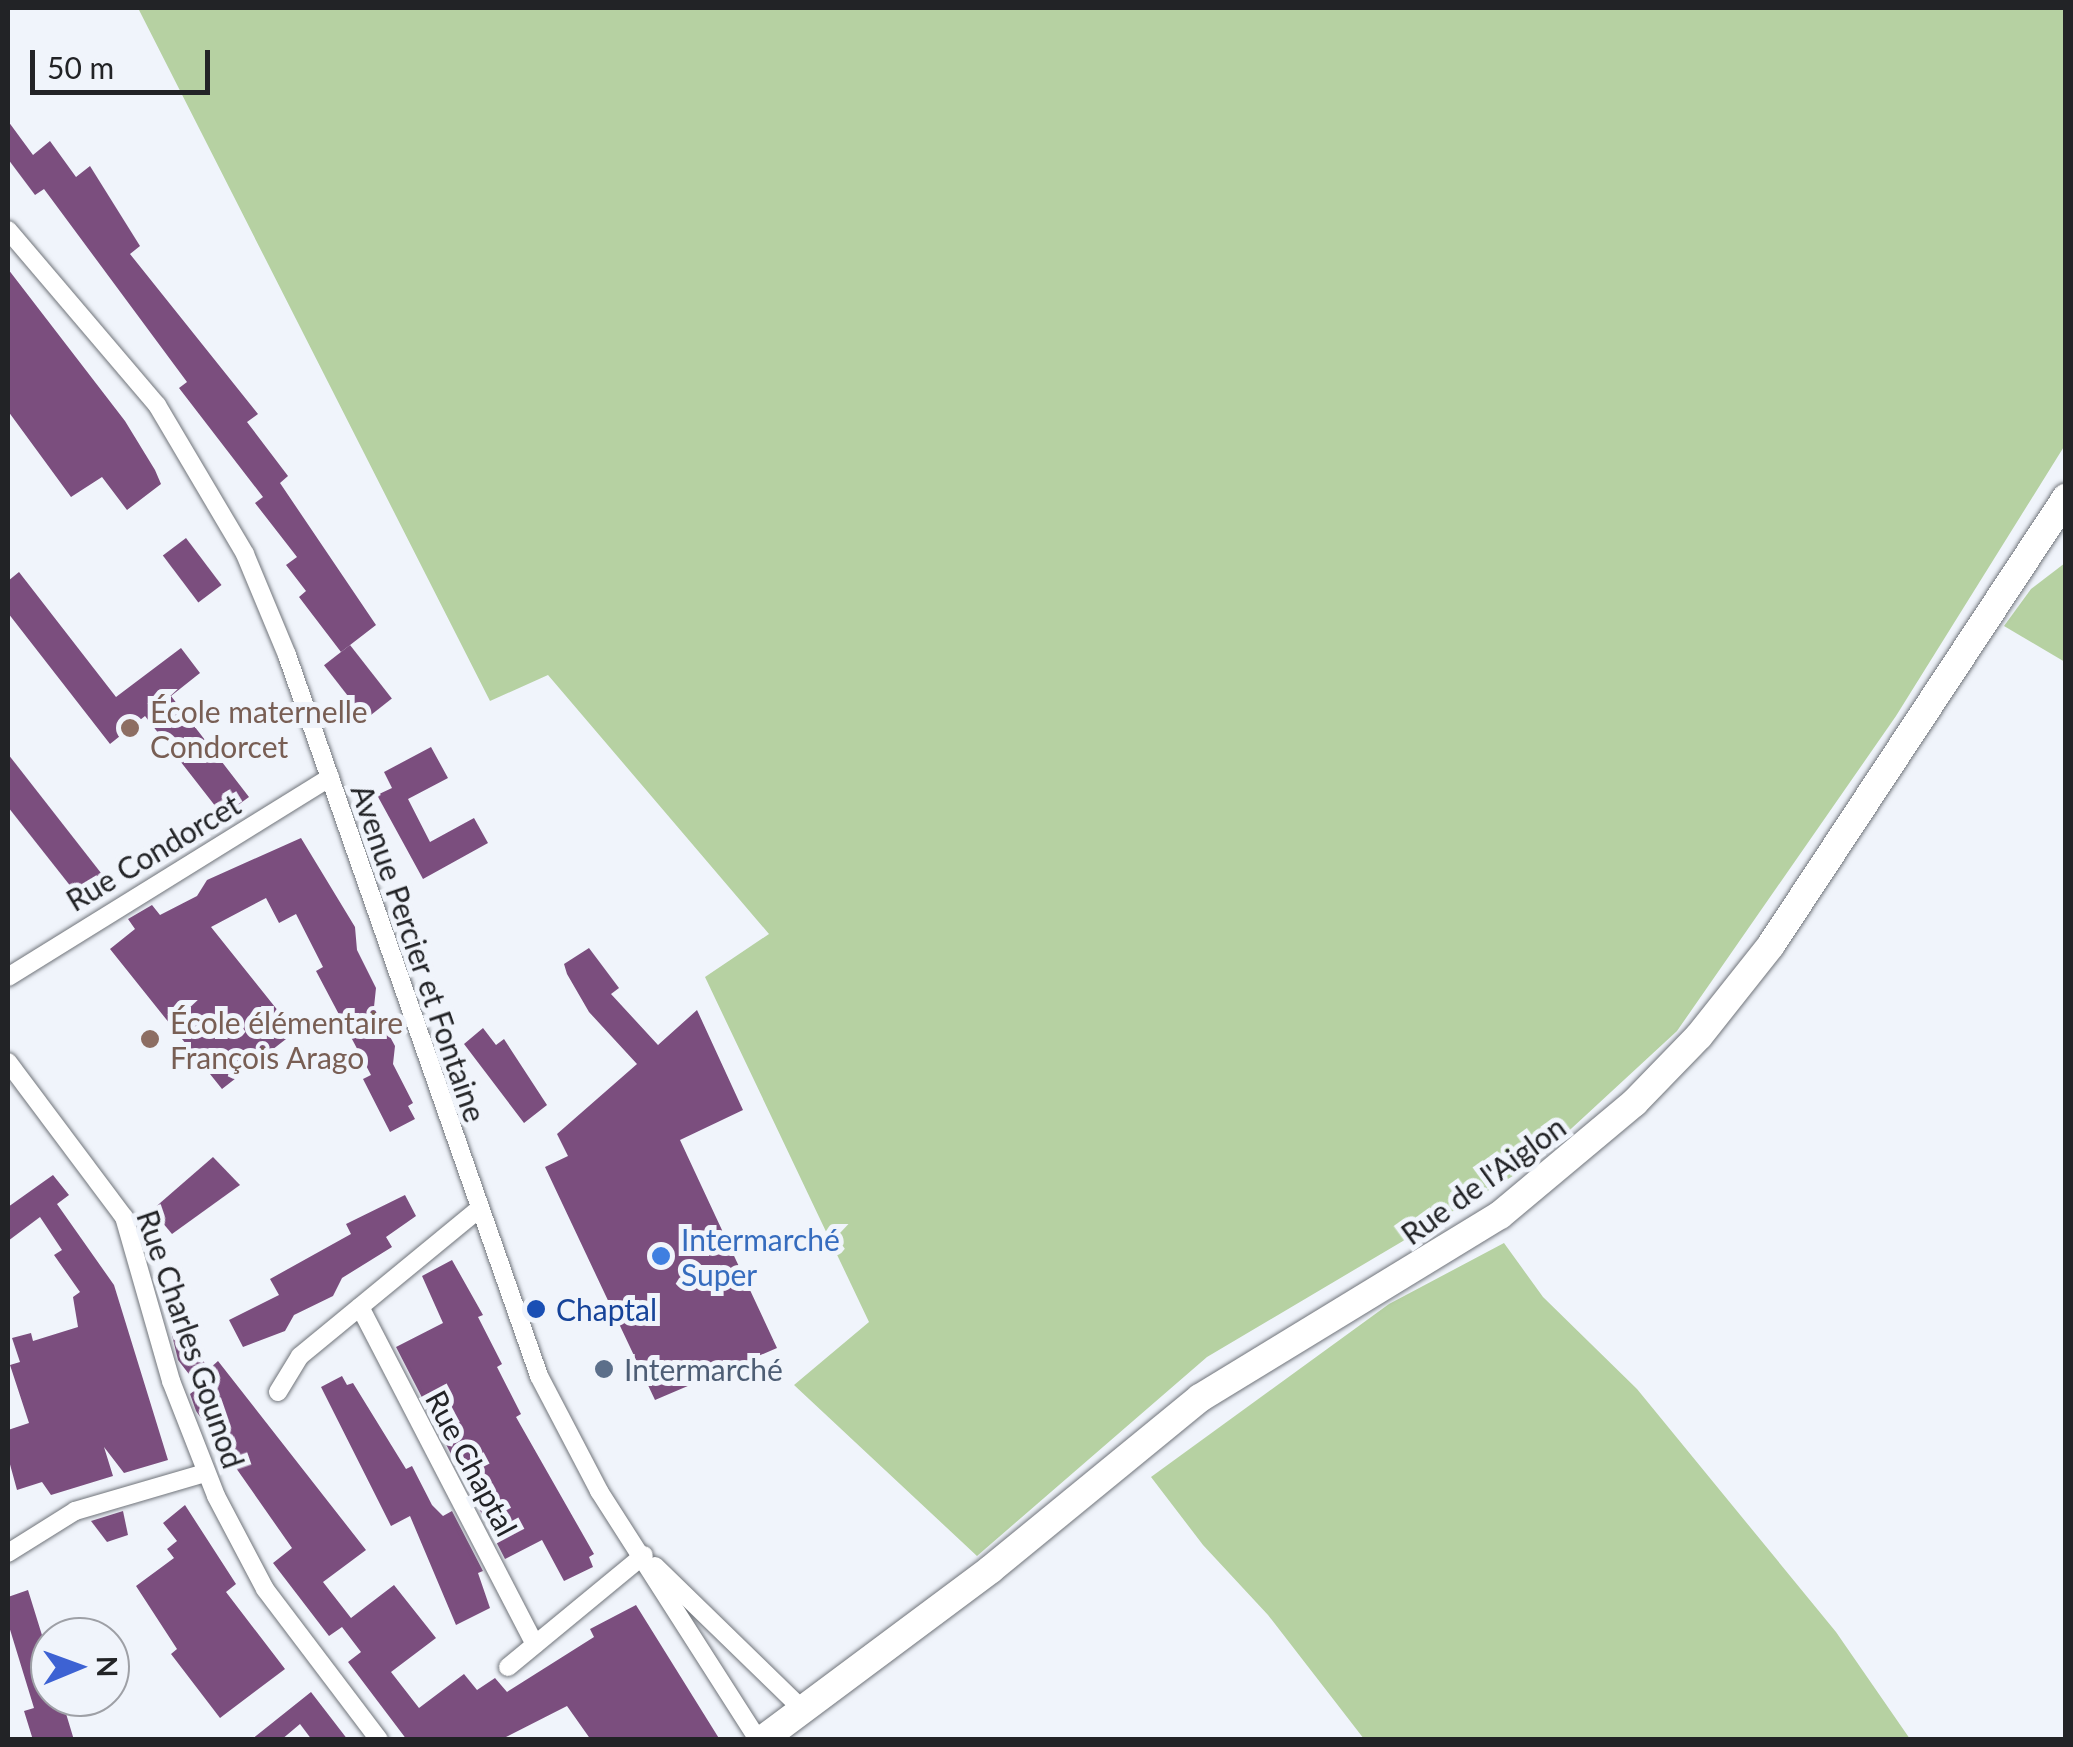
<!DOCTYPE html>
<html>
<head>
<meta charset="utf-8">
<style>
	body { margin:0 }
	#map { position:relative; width:2073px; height:1747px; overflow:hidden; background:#f0f4fb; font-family:Lato,sans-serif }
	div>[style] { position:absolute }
	.green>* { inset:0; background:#b6d1a2 }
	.building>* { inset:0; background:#7b4e7e; transform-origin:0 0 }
	.roads { filter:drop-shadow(0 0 2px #70747a) drop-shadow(0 0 2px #70747a) }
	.minor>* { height:18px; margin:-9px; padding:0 9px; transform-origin:9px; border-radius:9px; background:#fff }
	.secondary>* { height:28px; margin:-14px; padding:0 14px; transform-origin:14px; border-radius:14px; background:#fff }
	.dots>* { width:28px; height:28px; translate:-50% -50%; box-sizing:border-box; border:5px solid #f0f4fb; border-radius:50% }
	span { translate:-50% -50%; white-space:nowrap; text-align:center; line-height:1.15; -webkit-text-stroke:10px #f0f4fb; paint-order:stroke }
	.education-label { font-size:30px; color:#785e54 }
	.left { translate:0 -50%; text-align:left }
	.street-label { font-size:30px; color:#222326 }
	.shop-label { font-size:30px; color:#366cbe }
	.transit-label { font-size:30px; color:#164399 }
	.service-label { font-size:30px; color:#4e5e75 }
	.frame { position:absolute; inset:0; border:10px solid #222326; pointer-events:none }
	.north { position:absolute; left:30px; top:1617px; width:100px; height:100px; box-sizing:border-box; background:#f0f4fb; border:2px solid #9ea0a6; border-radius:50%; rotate:89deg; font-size:28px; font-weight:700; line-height:40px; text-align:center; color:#222326 }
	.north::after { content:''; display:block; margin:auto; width:35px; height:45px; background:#3d62d3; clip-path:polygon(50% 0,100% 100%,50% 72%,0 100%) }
	.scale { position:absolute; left:30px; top:50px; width:180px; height:45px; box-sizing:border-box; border:5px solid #222326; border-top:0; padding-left:12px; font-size:30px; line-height:35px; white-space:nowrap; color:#222326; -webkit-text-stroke:8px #f0f4fb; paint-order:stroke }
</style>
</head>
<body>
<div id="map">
	<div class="green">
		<div style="clip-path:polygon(138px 8px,2065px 8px,2065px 445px,1896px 716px,1677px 1031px,1533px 1164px,1207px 1357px,977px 1556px,794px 1385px,869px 1322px,705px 977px,769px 934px,548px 675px,490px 701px)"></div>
		<div style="clip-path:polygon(2065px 563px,2065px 662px,2004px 626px,2031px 589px)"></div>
		<div style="clip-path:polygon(1504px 1243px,1543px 1297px,1637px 1389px,1836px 1632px,1910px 1739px,1364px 1739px,1268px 1615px,1203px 1545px,1151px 1477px,1389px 1304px)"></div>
	</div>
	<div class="building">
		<div style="clip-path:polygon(8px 121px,33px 155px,50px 141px,76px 177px,90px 166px,140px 246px,130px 254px,258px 414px,247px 422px,288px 476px,280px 483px,376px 625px,341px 652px,299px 597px,306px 591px,286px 565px,297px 557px,255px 503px,263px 497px,179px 388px,187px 382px,44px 189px,35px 195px,8px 159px)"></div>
		<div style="clip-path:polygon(8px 269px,125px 421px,155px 470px,161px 484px,127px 510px,102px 477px,71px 497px,8px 411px)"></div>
		<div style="left:186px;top:538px;width:59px;height:29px;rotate:53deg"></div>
		<div style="clip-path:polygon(19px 572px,116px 697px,181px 648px,200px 673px,171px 696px,249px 797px,223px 816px,145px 716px,110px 744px,8px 613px,8px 581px)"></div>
		<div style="left:350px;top:645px;width:68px;height:33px;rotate:52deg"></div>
		<div style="clip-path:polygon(431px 747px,448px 778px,408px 799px,430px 842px,474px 818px,488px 843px,423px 879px,377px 795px,392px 788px,384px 772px)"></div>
		<div style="clip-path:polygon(8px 754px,108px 882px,83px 902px,8px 807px)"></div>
		<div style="clip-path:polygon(301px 838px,355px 927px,357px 950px,376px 988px,374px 1007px,395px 1046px,393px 1064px,413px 1103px,408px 1106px,415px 1119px,390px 1132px,363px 1079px,371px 1075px,316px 971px,323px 967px,296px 914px,279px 923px,266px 898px,211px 927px,295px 1032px,222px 1089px,110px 949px,135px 929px,128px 919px,152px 905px,160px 915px,197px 896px,207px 880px)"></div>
		<div style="clip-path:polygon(589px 948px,619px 988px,611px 994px,658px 1045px,697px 1010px,743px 1110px,680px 1140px,777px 1348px,655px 1400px,545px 1167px,568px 1156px,557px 1134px,637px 1064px,589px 1012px,567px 974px,564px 964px)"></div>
		<div style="clip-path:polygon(483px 1028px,496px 1045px,504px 1039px,547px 1105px,524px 1123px,464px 1044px)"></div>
		<div style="clip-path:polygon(213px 1157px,240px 1185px,172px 1234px,152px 1210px)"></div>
		<div style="clip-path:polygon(53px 1175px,69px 1195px,57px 1204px,114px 1285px,168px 1460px,124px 1473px,104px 1447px,113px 1476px,51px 1495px,42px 1482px,17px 1490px,8px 1457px,8px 1430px,29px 1423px,10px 1365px,20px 1362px,12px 1338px,31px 1333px,33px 1341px,78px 1327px,73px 1297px,80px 1292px,54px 1255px,62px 1250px,40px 1217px,8px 1241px,8px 1207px)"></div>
		<div style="clip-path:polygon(405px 1195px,416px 1216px,386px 1237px,392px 1247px,342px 1278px,333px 1296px,294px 1315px,285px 1331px,243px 1347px,229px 1320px,279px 1295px,270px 1279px,351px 1234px,346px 1224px)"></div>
		<div style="clip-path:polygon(452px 1260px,483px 1315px,478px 1317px,502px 1364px,497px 1367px,521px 1414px,516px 1417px,594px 1554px,589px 1557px,593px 1567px,564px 1581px,542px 1540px,505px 1559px,396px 1347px,443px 1323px,422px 1276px)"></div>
		<div style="clip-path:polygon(166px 1310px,209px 1369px,218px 1361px,366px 1550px,323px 1582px,351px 1618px,394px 1585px,436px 1638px,391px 1672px,419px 1708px,464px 1674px,477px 1690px,495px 1678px,507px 1692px,594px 1637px,590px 1629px,636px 1605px,720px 1740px,591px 1740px,567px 1706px,500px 1740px,407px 1740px,348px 1662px,361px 1652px,342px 1627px,329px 1636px,273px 1563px,292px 1548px,196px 1411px,190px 1394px,199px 1387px,178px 1360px)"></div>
		<div style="clip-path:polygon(342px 1376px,347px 1385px,353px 1383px,406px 1469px,412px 1466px,432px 1505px,443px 1516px,452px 1511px,483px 1571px,478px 1573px,490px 1608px,456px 1625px,410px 1516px,391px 1526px,321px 1387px)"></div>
		<div style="clip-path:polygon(185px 1505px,236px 1584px,226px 1592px,285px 1669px,220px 1718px,171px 1654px,177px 1649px,136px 1586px,174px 1558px,167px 1549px,177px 1541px,163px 1523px)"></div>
		<div style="clip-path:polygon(123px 1511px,128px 1535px,107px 1542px,91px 1521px)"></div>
		<div style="clip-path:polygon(28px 1590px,50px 1661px,50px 1697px,61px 1697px,74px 1740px,33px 1740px,24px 1711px,34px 1708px,8px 1623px,8px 1597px)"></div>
		<div style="clip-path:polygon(311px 1692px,348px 1740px,312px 1740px,300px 1724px,281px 1740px,251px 1740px)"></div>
	</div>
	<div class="roads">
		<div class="minor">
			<div style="left:8px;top:230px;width:230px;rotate:49.6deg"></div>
			<div style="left:157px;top:405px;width:173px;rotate:59.4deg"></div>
			<div style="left:245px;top:554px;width:109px;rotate:67.4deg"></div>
			<div style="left:287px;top:655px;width:764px;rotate:70.73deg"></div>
			<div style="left:539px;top:1376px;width:130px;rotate:62.4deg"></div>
			<div style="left:599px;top:1491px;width:295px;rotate:57.4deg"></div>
			<div style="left:8px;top:977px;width:379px;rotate:-31.8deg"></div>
			<div style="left:8px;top:1062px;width:194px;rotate:53.2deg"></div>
			<div style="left:124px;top:1217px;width:171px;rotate:74deg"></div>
			<div style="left:171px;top:1381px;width:123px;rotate:68.6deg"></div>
			<div style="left:216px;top:1496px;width:105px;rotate:62.2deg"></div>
			<div style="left:265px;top:1589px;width:189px;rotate:52.9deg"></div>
			<div style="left:360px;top:1307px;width:380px;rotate:62.6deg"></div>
			<div style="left:278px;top:1392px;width:42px;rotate:-58.6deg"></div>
			<div style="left:300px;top:1356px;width:230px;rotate:-39.4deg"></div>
			<div style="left:8px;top:1553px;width:79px;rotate:-32.1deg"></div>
			<div style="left:75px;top:1511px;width:135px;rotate:-16.3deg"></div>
			<div style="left:655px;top:1566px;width:206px;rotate:44.2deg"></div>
			<div style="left:508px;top:1667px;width:176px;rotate:-39.5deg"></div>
		</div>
		<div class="secondary">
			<div style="left:762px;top:1740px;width:286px;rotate:-36.7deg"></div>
			<div style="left:991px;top:1569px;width:270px;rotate:-39.3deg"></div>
			<div style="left:1200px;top:1398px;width:351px;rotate:-31.4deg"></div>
			<div style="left:1500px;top:1215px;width:175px;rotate:-39.9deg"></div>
			<div style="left:1634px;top:1103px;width:93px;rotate:-45.9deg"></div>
			<div style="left:1699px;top:1036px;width:116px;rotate:-51.6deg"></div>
			<div style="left:1771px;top:945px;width:536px;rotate:-56.58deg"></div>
		</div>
	</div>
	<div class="dots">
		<div style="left:130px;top:728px;background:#8d6e63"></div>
		<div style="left:150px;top:1039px;background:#8d6e63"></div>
		<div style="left:661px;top:1256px;background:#3f7fe0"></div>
		<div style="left:536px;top:1309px;background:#1a4fb4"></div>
		<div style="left:604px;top:1369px;background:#5c6f8a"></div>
	</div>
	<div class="education-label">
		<span class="left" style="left:150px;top:728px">École maternelle<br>Condorcet</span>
		<span class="left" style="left:170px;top:1039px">École élémentaire<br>François Arago</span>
	</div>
	<div class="street-label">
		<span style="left:153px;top:852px;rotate:-31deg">Rue Condorcet</span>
		<span style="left:419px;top:953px;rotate:71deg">Avenue Percier et Fontaine</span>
		<span style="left:1483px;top:1180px;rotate:-36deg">Rue de l'Aiglon</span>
		<span style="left:191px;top:1339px;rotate:71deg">Rue Charles Gounod</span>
		<span style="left:472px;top:1463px;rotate:62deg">Rue Chaptal</span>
	</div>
	<div class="shop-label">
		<span class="left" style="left:681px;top:1256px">Intermarché<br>Super</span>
	</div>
	<div class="transit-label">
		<span class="left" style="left:556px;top:1309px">Chaptal</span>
	</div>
	<div class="service-label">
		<span class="left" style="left:624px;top:1369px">Intermarché</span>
	</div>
	<div class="frame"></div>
	<div class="north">N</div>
	<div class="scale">50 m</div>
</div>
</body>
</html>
